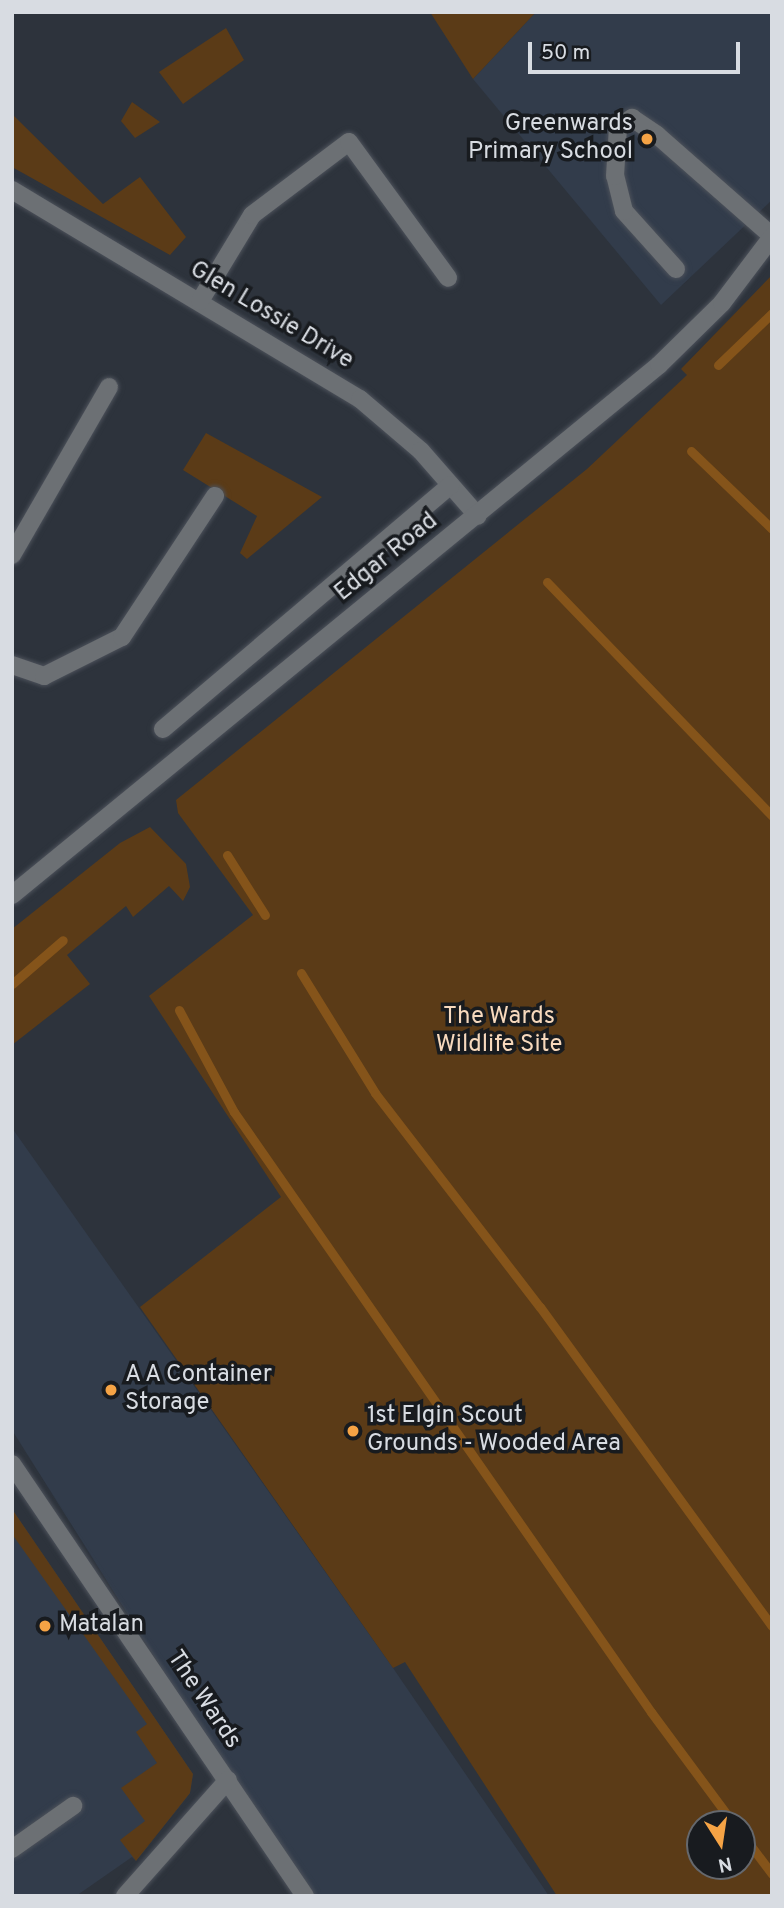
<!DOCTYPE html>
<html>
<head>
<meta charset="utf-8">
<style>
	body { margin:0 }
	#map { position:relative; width:784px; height:1908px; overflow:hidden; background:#2d333c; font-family:Overpass,sans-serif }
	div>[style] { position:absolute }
	.built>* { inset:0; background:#323c4b }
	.green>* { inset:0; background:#5b3b17 }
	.stream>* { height:9px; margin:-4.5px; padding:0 4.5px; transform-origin:4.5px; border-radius:4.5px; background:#85541a }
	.roads { filter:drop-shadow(0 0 2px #4c515a) drop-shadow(0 0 2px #4c515a) }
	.minor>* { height:18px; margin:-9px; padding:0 9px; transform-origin:9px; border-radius:9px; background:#6c7074 }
	.dots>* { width:19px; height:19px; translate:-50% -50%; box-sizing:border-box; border:4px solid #181b1f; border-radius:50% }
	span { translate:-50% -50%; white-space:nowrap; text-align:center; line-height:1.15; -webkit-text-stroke:7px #181b1f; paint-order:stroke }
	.poi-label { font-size:24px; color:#d8dce2 }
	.right { translate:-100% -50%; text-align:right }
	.left { translate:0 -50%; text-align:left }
	.street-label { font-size:24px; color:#d8dce2 }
	.park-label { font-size:24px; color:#f7d9bd }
	.frame { position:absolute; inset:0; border:14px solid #d8dce2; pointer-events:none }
	.north { position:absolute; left:686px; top:1810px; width:70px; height:70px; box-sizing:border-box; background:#181b1f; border:2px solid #65686d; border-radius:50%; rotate:168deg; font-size:19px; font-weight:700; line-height:28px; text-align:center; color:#d8dce2 }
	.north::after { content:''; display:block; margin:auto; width:24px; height:32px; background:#f5a345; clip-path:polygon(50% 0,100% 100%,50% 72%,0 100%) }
	.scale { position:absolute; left:528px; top:42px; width:212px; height:32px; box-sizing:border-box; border:4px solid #d8dce2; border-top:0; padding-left:9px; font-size:21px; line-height:24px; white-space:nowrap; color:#d8dce2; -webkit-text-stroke:5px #181b1f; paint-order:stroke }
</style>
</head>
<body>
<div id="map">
	<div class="built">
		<div style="clip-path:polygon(536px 12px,772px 12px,772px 200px,661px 305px,473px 79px)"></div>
		<div style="clip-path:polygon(12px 1128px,393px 1668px,549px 1896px,305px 1896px,12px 1430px)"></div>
		<div style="clip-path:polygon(12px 1509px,193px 1774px,190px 1793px,136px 1861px,132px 1857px,76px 1896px,12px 1896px)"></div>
	</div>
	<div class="green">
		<div style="clip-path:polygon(430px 12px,536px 12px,473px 79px)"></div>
		<div style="clip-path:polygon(226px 28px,244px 60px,183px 104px,159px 72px)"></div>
		<div style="clip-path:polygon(132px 102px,160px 122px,135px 138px,121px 121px)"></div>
		<div style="clip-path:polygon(12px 114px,103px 204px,140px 177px,186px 237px,170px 255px,12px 167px)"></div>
		<div style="clip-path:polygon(evenodd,772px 275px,772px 1896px,557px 1896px,405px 1662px,393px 1668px,140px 1307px,281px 1197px,149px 996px,253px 915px,178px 813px,176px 800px,587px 469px,687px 375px,681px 369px,772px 275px,700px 1824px,742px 1824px,742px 1866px,700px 1866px,700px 1824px)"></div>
		<div style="clip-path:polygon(206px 433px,322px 497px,247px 559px,240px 553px,257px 516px,183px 470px)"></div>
		<div style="clip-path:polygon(150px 827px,186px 864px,190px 887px,183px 901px,169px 886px,133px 917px,126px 906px,67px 955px,90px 984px,12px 1045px,12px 929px,120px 843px)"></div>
		<div style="clip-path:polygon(12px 1509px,193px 1774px,190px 1793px,136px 1861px,120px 1840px,145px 1821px,121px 1788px,157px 1763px,136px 1732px,147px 1724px,12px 1534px)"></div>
	</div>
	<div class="stream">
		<div style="left:718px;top:365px;width:75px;rotate:-43.9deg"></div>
		<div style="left:691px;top:451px;width:112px;rotate:43.9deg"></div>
		<div style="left:547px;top:582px;width:325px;rotate:46.1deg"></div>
		<div style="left:227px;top:855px;width:71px;rotate:57.7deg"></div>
		<div style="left:301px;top:973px;width:141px;rotate:58.3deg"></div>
		<div style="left:375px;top:1093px;width:270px;rotate:52.4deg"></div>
		<div style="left:540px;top:1307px;width:394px;rotate:54deg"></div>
		<div style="left:12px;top:984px;width:67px;rotate:-40.8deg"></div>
		<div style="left:179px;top:1010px;width:116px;rotate:61.7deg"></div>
		<div style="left:234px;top:1112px;width:731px;rotate:55.2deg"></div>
		<div style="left:651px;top:1712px;width:139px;rotate:53.5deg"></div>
		<div style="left:742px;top:1834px;width:50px;rotate:53.1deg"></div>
	</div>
	<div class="roads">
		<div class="minor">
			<div style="left:12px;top:190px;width:406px;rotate:31deg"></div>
			<div style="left:360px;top:399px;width:80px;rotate:40.4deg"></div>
			<div style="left:421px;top:451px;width:86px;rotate:48.8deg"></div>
			<div style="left:676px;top:269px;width:78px;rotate:-131.9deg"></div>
			<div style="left:624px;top:211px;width:36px;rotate:-104deg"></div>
			<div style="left:615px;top:176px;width:49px;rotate:-86.5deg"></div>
			<div style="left:618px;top:127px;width:17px;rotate:-33deg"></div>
			<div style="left:632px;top:118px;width:30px;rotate:34deg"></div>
			<div style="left:657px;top:135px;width:153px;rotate:41.3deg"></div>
			<div style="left:200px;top:301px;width:100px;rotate:-58.8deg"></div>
			<div style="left:252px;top:215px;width:121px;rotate:-37deg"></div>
			<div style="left:349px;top:142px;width:168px;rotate:53.9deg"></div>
			<div style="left:12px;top:555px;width:194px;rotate:-60deg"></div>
			<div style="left:12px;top:665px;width:34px;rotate:19deg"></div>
			<div style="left:44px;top:676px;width:87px;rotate:-26.6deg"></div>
			<div style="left:122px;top:637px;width:169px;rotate:-56.6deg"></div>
			<div style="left:163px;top:729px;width:377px;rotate:-40.3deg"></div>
			<div style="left:12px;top:895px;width:836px;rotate:-39.32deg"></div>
			<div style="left:659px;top:365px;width:88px;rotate:-44.5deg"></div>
			<div style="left:722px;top:303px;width:83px;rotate:-52.9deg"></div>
			<div style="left:12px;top:1464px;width:522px;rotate:55.85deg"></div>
			<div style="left:12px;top:1849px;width:75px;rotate:-35.2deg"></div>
			<div style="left:125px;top:1896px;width:155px;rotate:-48.4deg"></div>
		</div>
	</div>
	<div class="dots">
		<div style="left:647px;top:139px;background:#f5a345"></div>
		<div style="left:111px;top:1390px;background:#f5a345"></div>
		<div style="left:353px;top:1431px;background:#f5a345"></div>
		<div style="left:45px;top:1626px;background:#f5a345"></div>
	</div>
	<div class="poi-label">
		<span class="right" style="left:633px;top:139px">Greenwards<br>Primary School</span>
		<span class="left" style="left:125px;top:1390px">A A Container<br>Storage</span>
		<span class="left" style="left:367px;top:1431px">1st Elgin Scout<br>Grounds - Wooded Area</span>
		<span class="left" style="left:59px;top:1626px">Matalan</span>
	</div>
	<div class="street-label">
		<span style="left:271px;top:316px;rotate:31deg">Glen Lossie Drive</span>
		<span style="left:387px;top:558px;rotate:-39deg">Edgar Road</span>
		<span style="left:203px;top:1700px;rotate:56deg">The Wards</span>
	</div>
	<div class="park-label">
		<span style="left:499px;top:1032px">The Wards<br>Wildlife Site</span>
	</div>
	<div class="frame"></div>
	<div class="north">N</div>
	<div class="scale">50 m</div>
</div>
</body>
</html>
